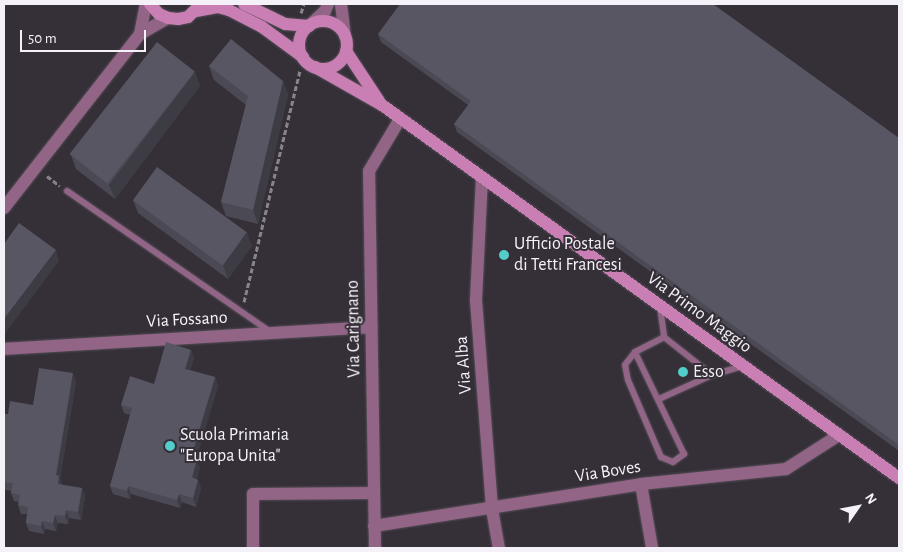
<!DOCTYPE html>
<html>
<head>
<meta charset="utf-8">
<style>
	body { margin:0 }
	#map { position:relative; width:903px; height:552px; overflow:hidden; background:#352f38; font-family:"Alegreya Sans",sans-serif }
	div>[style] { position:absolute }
	.path>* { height:3px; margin-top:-1.5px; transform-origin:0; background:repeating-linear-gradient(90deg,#89848c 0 5px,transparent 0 7.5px) }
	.roads { filter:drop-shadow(0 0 1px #544e57) drop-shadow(0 0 1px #544e57) }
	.service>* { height:6px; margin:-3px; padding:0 3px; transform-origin:3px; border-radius:3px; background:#926485 }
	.minor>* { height:12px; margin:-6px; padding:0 6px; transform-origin:6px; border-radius:6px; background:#926485 }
	.secondary>* { height:12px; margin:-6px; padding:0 6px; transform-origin:6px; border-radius:6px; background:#c97fb4 }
	.secondary>.ring { margin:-6px; padding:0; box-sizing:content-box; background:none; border:12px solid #c97fb4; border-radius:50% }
	.wall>* { inset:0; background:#4b4a54 }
	.shaded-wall>* { inset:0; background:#3d3c45 }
	.building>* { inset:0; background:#575662; transform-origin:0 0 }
	.dots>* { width:14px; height:14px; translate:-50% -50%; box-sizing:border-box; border:2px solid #352f38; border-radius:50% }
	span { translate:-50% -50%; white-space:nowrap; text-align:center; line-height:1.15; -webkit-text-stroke:4px #352f38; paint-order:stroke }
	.poi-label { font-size:18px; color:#f5f1f8 }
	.left { translate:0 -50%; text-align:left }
	.street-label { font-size:18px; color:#f5f1f8 }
	.frame { position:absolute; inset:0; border:5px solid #f5f1f8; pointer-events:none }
	.north { position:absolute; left:833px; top:482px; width:50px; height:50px; -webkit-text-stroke:4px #352f38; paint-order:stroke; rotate:57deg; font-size:14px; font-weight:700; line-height:20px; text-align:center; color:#f5f1f8 }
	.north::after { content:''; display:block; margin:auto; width:18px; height:22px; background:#f5f1f8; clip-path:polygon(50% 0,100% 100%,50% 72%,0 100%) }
	.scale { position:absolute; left:20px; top:30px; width:126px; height:22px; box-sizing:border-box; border:2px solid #f5f1f8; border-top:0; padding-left:6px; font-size:15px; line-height:18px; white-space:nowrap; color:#f5f1f8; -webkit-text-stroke:4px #352f38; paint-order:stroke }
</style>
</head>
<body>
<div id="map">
	<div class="path">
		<div style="left:301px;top:13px;width:9px;rotate:-72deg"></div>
		<div style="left:47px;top:176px;width:16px;rotate:38deg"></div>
		<div style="left:244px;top:302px;width:239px;rotate:-76.4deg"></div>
	</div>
	<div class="roads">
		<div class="service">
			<div style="left:67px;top:191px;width:248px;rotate:34.7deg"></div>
			<div style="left:660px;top:307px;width:30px;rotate:82deg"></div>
			<div style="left:664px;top:337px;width:61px;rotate:38.4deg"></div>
			<div style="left:712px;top:375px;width:32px;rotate:-16deg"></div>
			<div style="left:635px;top:352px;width:16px;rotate:128deg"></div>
			<div style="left:625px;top:365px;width:15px;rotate:79deg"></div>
			<div style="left:628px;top:380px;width:84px;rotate:66.8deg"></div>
			<div style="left:661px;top:457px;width:13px;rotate:23deg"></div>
			<div style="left:673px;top:462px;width:14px;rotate:-36deg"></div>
			<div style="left:684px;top:454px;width:113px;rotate:-115.7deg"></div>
			<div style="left:635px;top:352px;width:33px;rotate:-27deg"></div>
			<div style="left:659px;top:399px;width:58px;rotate:-24.4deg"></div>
		</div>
		<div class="minor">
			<div style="left:341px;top:4px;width:32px;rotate:83deg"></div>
			<div style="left:309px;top:26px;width:22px;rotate:-43deg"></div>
			<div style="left:325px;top:11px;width:8px;rotate:-67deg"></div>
			<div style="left:140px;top:34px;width:31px;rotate:-79deg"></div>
			<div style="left:482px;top:177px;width:123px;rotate:92.8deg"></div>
			<div style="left:476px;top:300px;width:210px;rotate:85.6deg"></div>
			<div style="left:492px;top:509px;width:40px;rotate:80deg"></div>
			<div style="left:4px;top:208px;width:221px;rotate:-52deg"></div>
			<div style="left:140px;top:34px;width:32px;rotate:-30deg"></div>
			<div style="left:4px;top:349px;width:368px;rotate:-3.4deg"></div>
			<div style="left:641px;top:484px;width:65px;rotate:80.2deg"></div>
			<div style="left:374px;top:526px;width:270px;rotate:-8.9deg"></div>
			<div style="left:641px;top:484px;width:146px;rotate:-5.9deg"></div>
			<div style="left:786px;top:469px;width:63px;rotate:-32.7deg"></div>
			<div style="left:253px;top:548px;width:54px;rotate:-90deg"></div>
			<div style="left:253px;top:494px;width:120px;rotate:-0.5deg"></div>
			<div style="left:375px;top:548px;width:377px;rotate:-90.9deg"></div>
			<div style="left:369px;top:171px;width:61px;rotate:-59.2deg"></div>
		</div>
		<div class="secondary">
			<div style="left:150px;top:4px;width:13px;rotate:48deg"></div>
			<div style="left:159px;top:14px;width:10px;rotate:24deg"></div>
			<div style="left:168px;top:18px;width:10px;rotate:6deg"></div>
			<div style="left:178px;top:19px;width:10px;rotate:-11deg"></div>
			<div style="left:188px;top:17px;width:16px;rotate:-45deg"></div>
			<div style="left:244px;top:4px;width:46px;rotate:26deg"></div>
			<div style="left:285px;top:24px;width:24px;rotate:5deg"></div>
			<div style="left:196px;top:11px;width:22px;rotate:-10deg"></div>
			<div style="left:218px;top:7px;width:11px;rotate:15deg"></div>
			<div style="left:229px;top:10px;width:37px;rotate:27deg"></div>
			<div style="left:262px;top:27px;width:51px;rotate:36.2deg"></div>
			<div class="ring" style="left:299px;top:21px;width:36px;height:36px"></div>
			<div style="left:346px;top:51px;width:60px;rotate:56.6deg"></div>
			<div style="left:315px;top:67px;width:77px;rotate:29.6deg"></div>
			<div style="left:382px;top:105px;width:638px;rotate:35.81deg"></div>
		</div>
	</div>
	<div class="wall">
		<div style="clip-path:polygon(378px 34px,899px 138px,899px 451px,457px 132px,454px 124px,468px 105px,381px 42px)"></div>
		<div style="clip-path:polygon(209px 66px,283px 81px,288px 95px,258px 224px,226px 216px,221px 202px,246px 105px,214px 80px)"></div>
		<div style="clip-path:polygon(195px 72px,200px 86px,115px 199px,76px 169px,71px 155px)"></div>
		<div style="clip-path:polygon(133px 200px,252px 246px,228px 279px,138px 213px)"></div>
		<div style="clip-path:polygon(191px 350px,194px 358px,190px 370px,215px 377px,218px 386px,196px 459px,200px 468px,197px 479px,201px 488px,196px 507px,182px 502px,180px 508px,131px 494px,130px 499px,113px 494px,110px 486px,130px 415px,124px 413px,121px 405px,154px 384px)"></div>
		<div style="clip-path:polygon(76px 382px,60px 478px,62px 485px,82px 488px,85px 496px,81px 520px,69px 518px,68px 524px,58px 523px,56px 531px,45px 529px,44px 534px,29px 531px,26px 523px,27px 514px,21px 514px,18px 505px,19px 502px,14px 501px,11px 493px,12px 491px,4px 490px,4px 414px,8px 414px,33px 405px)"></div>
	</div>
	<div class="shaded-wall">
		<div style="clip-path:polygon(195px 72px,200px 86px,115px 199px,109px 185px)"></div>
		<div style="clip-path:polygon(283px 81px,288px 95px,258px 224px,253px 210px)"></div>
		<div style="clip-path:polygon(247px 232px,252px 246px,228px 279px,223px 265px)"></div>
		<div style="clip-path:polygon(56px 250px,59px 261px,4px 335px,4px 319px)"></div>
		<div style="clip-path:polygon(191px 350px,194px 358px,188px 377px,185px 369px)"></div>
		<div style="clip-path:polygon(73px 373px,76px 382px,60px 478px,62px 484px,61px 493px,58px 484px,56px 475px)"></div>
		<div style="clip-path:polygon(215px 377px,218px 386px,194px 466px,191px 458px)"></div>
		<div style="clip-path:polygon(197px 460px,200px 468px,195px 486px,192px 477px)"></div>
		<div style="clip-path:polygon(198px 480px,201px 488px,196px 507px,193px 498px)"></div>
		<div style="clip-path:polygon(128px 486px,131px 494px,130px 499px,127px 491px)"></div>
		<div style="clip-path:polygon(82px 488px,85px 496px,81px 520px,78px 512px)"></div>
		<div style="clip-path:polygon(179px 494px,182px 502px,180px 508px,177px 500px)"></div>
		<div style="clip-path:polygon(66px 510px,69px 518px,68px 524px,65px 516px)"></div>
		<div style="clip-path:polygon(55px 515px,58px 523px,56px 531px,53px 523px)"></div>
		<div style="clip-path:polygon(42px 521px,45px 529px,44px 534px,41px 526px)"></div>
	</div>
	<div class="building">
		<div style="clip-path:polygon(400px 4px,713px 4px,899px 138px,899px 445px,454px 124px,471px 101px,378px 34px)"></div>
		<div style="clip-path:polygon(231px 39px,283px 81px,253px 210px,221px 202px,248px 96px,209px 66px)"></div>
		<div style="left:157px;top:42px;width:48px;height:142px;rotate:38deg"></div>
		<div style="left:157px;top:167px;width:111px;height:41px;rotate:36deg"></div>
		<div style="clip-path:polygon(19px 223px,56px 250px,4px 319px,4px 244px)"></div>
		<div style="clip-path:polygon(166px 342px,191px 350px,185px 369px,215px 377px,191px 458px,197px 460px,192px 477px,198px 480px,193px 498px,179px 494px,177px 500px,128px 486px,127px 491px,110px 486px,132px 408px,121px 405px,130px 376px,154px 384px)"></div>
		<div style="clip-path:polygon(39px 368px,73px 373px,56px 475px,59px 476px,58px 484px,82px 488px,78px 512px,66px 510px,65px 516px,55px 515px,53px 523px,42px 521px,41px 526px,26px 523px,28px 507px,18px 505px,20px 495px,11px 493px,13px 483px,4px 482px,4px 467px,5px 459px,4px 459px,4px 414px,8px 414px,10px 401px,33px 405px)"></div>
	</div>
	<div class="dots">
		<div style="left:504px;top:255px;background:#53cdc9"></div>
		<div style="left:683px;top:372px;background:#53cdc9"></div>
		<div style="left:170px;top:446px;background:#53cdc9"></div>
	</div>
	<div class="poi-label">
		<span class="left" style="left:514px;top:255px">Ufficio Postale<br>di Tetti Francesi</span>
		<span class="left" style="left:693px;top:372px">Esso</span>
		<span class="left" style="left:180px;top:446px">Scuola Primaria<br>"Europa Unita"</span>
	</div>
	<div class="street-label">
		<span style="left:699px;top:313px;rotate:36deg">Via Primo Maggio</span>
		<span style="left:187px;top:320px;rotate:-3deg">Via Fossano</span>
		<span style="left:354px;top:329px;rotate:-91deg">Via Carignano</span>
		<span style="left:464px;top:365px;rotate:-94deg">Via Alba</span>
		<span style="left:608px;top:472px;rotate:-9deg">Via Boves</span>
	</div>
	<div class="frame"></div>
	<div class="north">N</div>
	<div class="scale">50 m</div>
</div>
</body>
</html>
